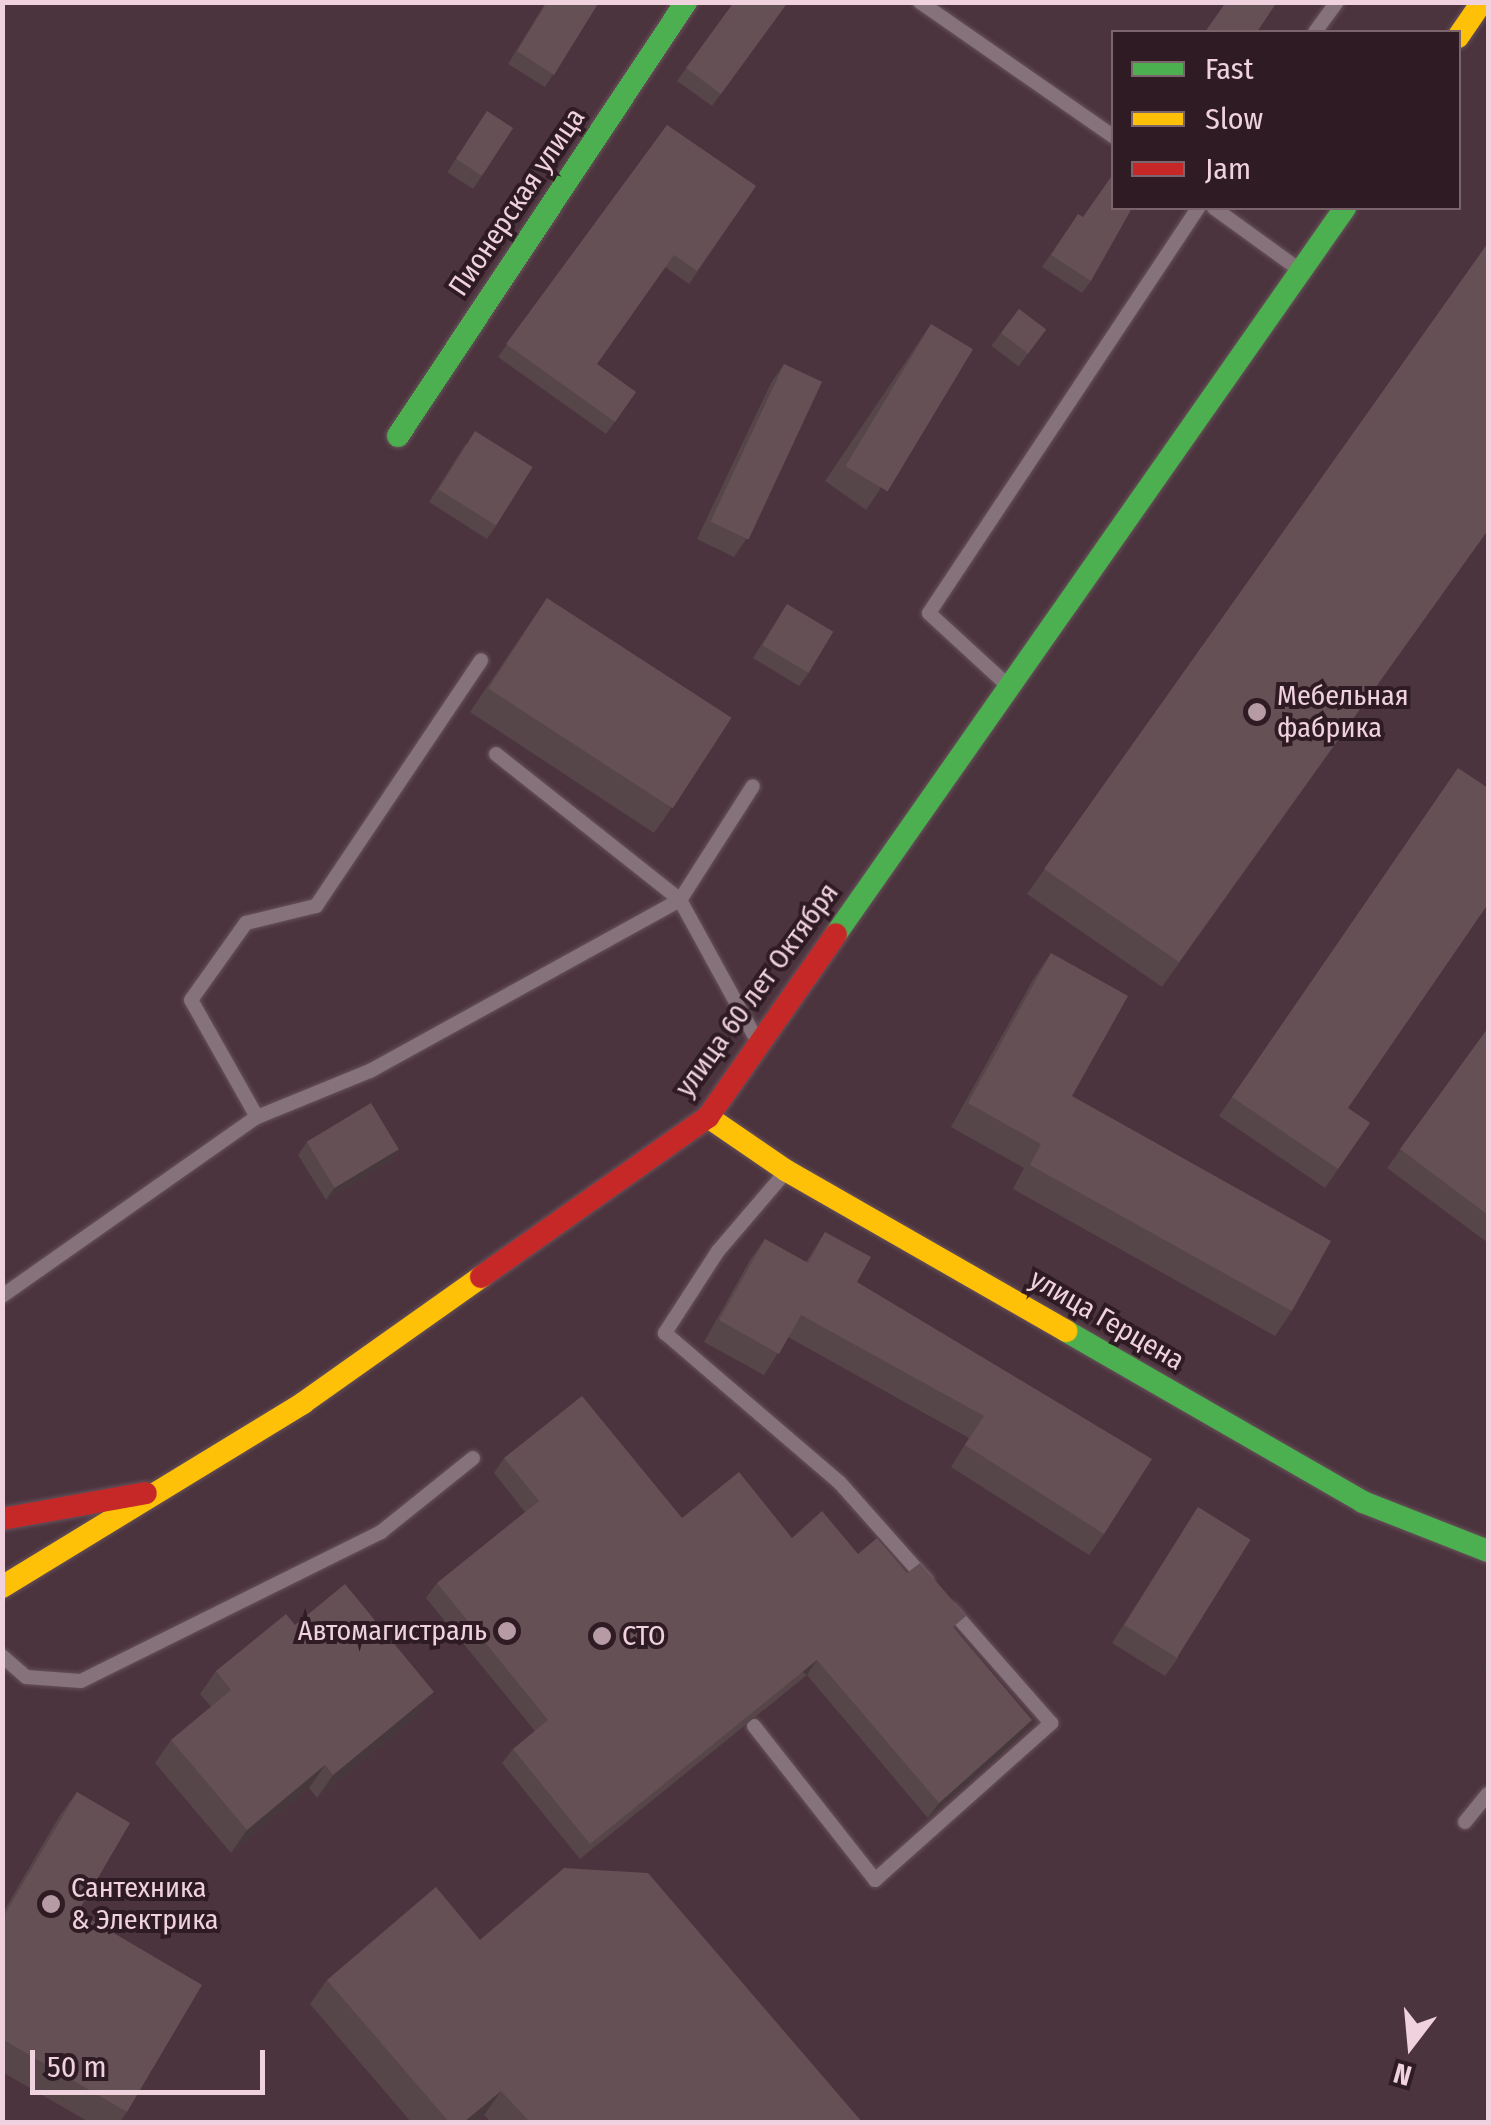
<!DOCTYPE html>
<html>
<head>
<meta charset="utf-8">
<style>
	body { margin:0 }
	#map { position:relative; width:1491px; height:2125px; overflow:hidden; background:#4c343e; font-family:"Fira Sans Condensed",sans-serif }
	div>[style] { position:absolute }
	.roads { filter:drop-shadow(0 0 2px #66515a) drop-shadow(0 0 2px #66515a) }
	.lane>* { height:14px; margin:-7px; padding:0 7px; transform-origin:7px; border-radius:7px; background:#85727a }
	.fast>* { height:22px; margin:-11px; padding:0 11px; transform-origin:11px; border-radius:11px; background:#4caf50 }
	.slow>* { height:22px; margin:-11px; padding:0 11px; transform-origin:11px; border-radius:11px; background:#ffc107 }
	.jam>* { height:22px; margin:-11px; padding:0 11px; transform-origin:11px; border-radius:11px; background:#c62828 }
	.wall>* { inset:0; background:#564549; transform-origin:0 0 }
	.shaded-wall>* { inset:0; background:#46383c; transform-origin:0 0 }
	.building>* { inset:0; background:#645055; transform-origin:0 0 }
	.dots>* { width:28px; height:28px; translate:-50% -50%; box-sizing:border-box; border:5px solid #2f1b23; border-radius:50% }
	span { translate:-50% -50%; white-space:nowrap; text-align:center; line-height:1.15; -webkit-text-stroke:8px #2f1b23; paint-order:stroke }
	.street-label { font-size:28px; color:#efd2dd }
	.poi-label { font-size:28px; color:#efd2dd }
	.left { translate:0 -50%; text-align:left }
	.right { translate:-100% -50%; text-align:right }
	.frame { position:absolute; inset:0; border:5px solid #efd2dd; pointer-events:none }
	.legend { position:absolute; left:1111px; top:30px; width:350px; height:180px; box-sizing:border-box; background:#2f1b23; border:2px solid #7c646d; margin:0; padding:12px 18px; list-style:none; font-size:30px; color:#efd2dd }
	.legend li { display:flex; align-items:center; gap:20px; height:50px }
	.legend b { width:50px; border:2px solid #7c646d }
	.north { position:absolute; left:1361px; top:1995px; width:100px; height:100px; -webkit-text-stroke:8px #2f1b23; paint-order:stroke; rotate:196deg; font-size:28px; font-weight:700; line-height:40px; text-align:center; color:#efd2dd }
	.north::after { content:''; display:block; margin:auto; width:35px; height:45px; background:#efd2dd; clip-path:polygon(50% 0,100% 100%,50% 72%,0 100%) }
	.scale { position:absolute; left:30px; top:2050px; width:235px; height:45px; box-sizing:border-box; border:5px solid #efd2dd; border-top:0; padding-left:12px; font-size:30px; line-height:35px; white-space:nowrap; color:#efd2dd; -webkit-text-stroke:8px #2f1b23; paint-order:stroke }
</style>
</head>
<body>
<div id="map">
	<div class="roads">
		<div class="lane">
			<div style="left:920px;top:2px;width:236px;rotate:34.8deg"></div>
			<div style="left:1315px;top:32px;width:37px;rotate:-54deg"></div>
			<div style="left:1214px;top:208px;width:102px;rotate:35.9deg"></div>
			<div style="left:1005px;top:683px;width:103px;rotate:-137.4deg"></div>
			<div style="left:929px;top:613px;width:486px;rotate:-56.4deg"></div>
			<div style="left:496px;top:754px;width:235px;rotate:38.4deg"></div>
			<div style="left:680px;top:900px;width:154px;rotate:61.3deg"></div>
			<div style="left:257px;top:1117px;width:134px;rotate:-119.4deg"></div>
			<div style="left:191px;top:1000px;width:95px;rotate:-54.5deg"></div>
			<div style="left:246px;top:923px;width:72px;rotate:-13.7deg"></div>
			<div style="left:316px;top:906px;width:296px;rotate:-56.1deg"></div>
			<div style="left:783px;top:1175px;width:100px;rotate:130.5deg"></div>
			<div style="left:718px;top:1251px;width:98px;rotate:122.9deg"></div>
			<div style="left:665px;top:1333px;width:230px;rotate:40.6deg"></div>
			<div style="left:840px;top:1483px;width:131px;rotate:48.4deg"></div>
			<div style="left:2px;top:1296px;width:312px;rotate:-35.1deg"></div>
			<div style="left:257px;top:1117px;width:122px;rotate:-22.2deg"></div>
			<div style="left:370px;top:1071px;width:354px;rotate:-28.9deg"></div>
			<div style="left:680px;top:900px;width:135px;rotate:-57.4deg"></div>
			<div style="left:2px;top:1656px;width:32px;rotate:41deg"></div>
			<div style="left:26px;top:1677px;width:55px;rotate:4.2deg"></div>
			<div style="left:81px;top:1681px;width:335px;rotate:-26.4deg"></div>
			<div style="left:381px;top:1532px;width:118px;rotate:-38.8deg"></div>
			<div style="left:754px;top:1726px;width:196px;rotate:51.8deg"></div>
			<div style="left:875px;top:1880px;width:236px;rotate:-41.7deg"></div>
			<div style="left:1051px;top:1723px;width:152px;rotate:-131.3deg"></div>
			<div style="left:1465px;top:1822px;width:36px;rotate:-51deg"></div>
		</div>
		<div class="fast">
			<div style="left:398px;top:436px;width:521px;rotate:-56.43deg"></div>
			<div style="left:836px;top:934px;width:887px;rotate:-54.97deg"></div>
			<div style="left:1066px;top:1331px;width:343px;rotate:29.9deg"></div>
			<div style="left:1363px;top:1502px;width:134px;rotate:21.4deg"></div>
		</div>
		<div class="slow">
			<div style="left:1458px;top:37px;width:42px;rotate:-55.6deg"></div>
			<div style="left:708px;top:1117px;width:96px;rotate:34.4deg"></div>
			<div style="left:787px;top:1171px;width:322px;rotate:29.8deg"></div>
			<div style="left:2px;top:1587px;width:353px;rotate:-31.4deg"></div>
			<div style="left:303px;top:1403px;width:218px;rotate:-35.3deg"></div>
		</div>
		<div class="jam">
			<div style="left:481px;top:1277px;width:278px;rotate:-35.2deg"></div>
			<div style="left:708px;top:1117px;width:223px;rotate:-55deg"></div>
			<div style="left:2px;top:1519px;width:146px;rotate:-10.2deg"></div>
		</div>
	</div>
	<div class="wall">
		<div style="clip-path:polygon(546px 2px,599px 2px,545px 87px,508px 64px)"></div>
		<div style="clip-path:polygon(734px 2px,788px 2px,712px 106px,677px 81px)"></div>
		<div style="left:487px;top:111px;width:31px;height:73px;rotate:33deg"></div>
		<div style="clip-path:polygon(667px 125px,756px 186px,689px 284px,665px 267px,597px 364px,636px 392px,606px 434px,498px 357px)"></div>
		<div style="clip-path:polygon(1078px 214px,1091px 281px,1082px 293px,1042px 267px)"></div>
		<div style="clip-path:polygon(1488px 243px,1488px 530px,1162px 987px,1027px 894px)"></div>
		<div style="left:1019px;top:309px;width:34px;height:46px;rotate:37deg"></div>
		<div style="clip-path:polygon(931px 324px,879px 491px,866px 510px,825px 481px)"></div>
		<div style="clip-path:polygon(784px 364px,747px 538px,734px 557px,697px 539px,771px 383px)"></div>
		<div style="clip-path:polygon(466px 443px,496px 526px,487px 539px,429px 502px)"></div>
		<div style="clip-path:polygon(547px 598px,671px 809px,654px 833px,470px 712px)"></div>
		<div style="clip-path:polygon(787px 604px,808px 674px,799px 686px,753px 658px)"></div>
		<div style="clip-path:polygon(1458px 768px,1348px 1108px,1370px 1123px,1325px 1188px,1219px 1116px)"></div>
		<div style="clip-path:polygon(1051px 953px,1072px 1096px,1292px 1311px,1275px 1336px,1013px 1189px,1024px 1168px,951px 1127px,1034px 978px)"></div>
		<div style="clip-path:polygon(1488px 1028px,1488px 1243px,1387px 1168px)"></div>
		<div style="clip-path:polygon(307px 1142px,399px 1149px,390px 1161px,326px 1200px,298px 1155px)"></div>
		<div style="clip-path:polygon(825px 1232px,857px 1282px,1104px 1534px,1089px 1555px,951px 1467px,969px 1438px,788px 1337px,764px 1375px,704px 1342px,750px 1260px,765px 1239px,806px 1262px)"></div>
		<div style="clip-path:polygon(504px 1458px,682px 1518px,792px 1538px,858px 1554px,956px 1631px,1022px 1735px,928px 1818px,807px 1675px,580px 1859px,502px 1763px,513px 1749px,535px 1731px,426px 1598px,437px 1583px,525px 1512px,494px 1473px)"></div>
		<div style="clip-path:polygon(1198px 1507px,1178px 1658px,1165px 1676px,1112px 1643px)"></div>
		<div style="clip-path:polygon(295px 1625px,418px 1715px,317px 1798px,309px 1788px,231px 1853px,155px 1763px,171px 1740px,211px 1707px,200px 1694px,216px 1671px)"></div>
		<div style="clip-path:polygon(77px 1792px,78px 1912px,127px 2112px,120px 2122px,89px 2122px,2px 2072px,2px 1914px,60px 1815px)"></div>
		<div style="clip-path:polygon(480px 1940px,862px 2122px,491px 2122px,484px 2115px,476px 2122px,411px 2122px,310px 2004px,327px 1980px)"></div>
	</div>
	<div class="shaded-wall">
		<div style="clip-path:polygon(399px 1149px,390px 1161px,326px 1200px,335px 1187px)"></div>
		<div style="left:817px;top:1660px;width:18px;height:292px;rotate:124deg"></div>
		<div style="clip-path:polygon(1488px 1661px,1488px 1672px,1482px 1670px)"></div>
		<div style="clip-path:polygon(434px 1692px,418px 1715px,317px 1798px,333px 1775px)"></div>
		<div style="clip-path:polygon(1032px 1720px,1022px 1735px,928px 1818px,939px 1803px)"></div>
		<div style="clip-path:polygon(325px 1765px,309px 1788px,231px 1853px,247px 1830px)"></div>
		<div style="clip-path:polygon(501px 2091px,484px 2115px,476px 2122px,464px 2122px)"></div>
	</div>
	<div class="building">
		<div style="clip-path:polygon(547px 2px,599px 2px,554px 75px,517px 51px)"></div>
		<div style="clip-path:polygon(734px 2px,788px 2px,721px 94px,686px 68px)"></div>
		<div style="clip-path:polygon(1226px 2px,1277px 2px,1257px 32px,1205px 32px)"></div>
		<div style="left:487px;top:111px;width:31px;height:57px;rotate:33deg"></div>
		<div style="clip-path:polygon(667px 125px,756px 186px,697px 271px,674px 255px,597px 364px,636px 392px,615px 422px,506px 344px)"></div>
		<div style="clip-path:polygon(1111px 177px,1114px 179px,1114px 208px,1132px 208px,1091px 281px,1051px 255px,1078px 214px,1083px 217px)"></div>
		<div style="clip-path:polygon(1488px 243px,1488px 530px,1179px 962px,1044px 869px)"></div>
		<div style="left:1019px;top:309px;width:34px;height:30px;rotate:37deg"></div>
		<div style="left:931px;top:324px;width:49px;height:166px;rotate:31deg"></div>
		<div style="left:784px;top:364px;width:42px;height:174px;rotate:25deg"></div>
		<div style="left:475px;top:431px;width:68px;height:69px;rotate:32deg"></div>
		<div style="left:547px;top:598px;width:220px;height:108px;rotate:33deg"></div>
		<div style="left:787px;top:604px;width:54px;height:48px;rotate:31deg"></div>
		<div style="clip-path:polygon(1458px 768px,1488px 788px,1488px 904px,1348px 1108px,1370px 1123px,1338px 1169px,1232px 1097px)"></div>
		<div style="clip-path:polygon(1051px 953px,1128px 996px,1072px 1096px,1331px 1241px,1292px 1311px,1030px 1165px,1041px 1144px,968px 1103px)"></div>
		<div style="clip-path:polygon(1488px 1028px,1488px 1215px,1400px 1149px)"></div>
		<div style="left:371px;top:1103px;width:54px;height:75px;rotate:59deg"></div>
		<div style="clip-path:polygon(825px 1232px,871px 1257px,857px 1282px,1152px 1459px,1104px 1534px,965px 1445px,984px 1416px,801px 1315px,779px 1354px,719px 1320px,765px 1239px,808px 1263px)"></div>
		<div style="clip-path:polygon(582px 1396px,682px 1518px,739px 1472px,792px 1538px,822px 1511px,858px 1554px,877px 1538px,907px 1573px,920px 1563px,966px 1616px,953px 1627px,1032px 1720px,939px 1803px,817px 1660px,590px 1844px,513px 1749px,548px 1720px,437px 1583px,539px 1501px,504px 1458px)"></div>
		<div style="left:1198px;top:1507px;width:62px;height:139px;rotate:32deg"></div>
		<div style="clip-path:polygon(345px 1584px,434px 1692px,333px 1775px,325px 1765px,247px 1830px,171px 1740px,231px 1690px,216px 1671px,286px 1614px,295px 1625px)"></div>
		<div style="clip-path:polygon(77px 1792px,130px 1823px,78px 1912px,202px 1985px,127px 2112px,2px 2039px,2px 1919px)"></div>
		<div style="clip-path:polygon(564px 1868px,648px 1873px,862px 2122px,530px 2122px,501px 2091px,464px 2122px,449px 2122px,327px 1980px,436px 1887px,480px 1940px)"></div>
	</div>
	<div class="dots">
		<div style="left:1257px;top:712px;background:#b69ba5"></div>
		<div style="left:507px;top:1631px;background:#b69ba5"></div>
		<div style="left:602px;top:1636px;background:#b69ba5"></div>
		<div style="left:51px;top:1904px;background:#b69ba5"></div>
	</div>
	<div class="street-label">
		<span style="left:517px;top:202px;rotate:-56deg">Пионерская улица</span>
		<span style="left:757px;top:990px;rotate:-54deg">улица 60 лет Октября</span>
		<span style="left:1107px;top:1320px;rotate:30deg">улица Герцена</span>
	</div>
	<div class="poi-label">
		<span class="left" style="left:1277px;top:712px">Мебельная<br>фабрика</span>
		<span class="right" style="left:487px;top:1631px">Автомагистраль</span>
		<span class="left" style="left:622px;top:1636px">СТО</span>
		<span class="left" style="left:71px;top:1904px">Сантехника<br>&amp; Электрика</span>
	</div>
	<div class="frame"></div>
	<ul class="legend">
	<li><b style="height:12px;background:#4caf50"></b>Fast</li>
	<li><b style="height:12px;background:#ffc107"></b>Slow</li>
	<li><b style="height:12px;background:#c62828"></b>Jam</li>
	</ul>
	<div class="north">N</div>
	<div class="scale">50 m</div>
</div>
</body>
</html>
